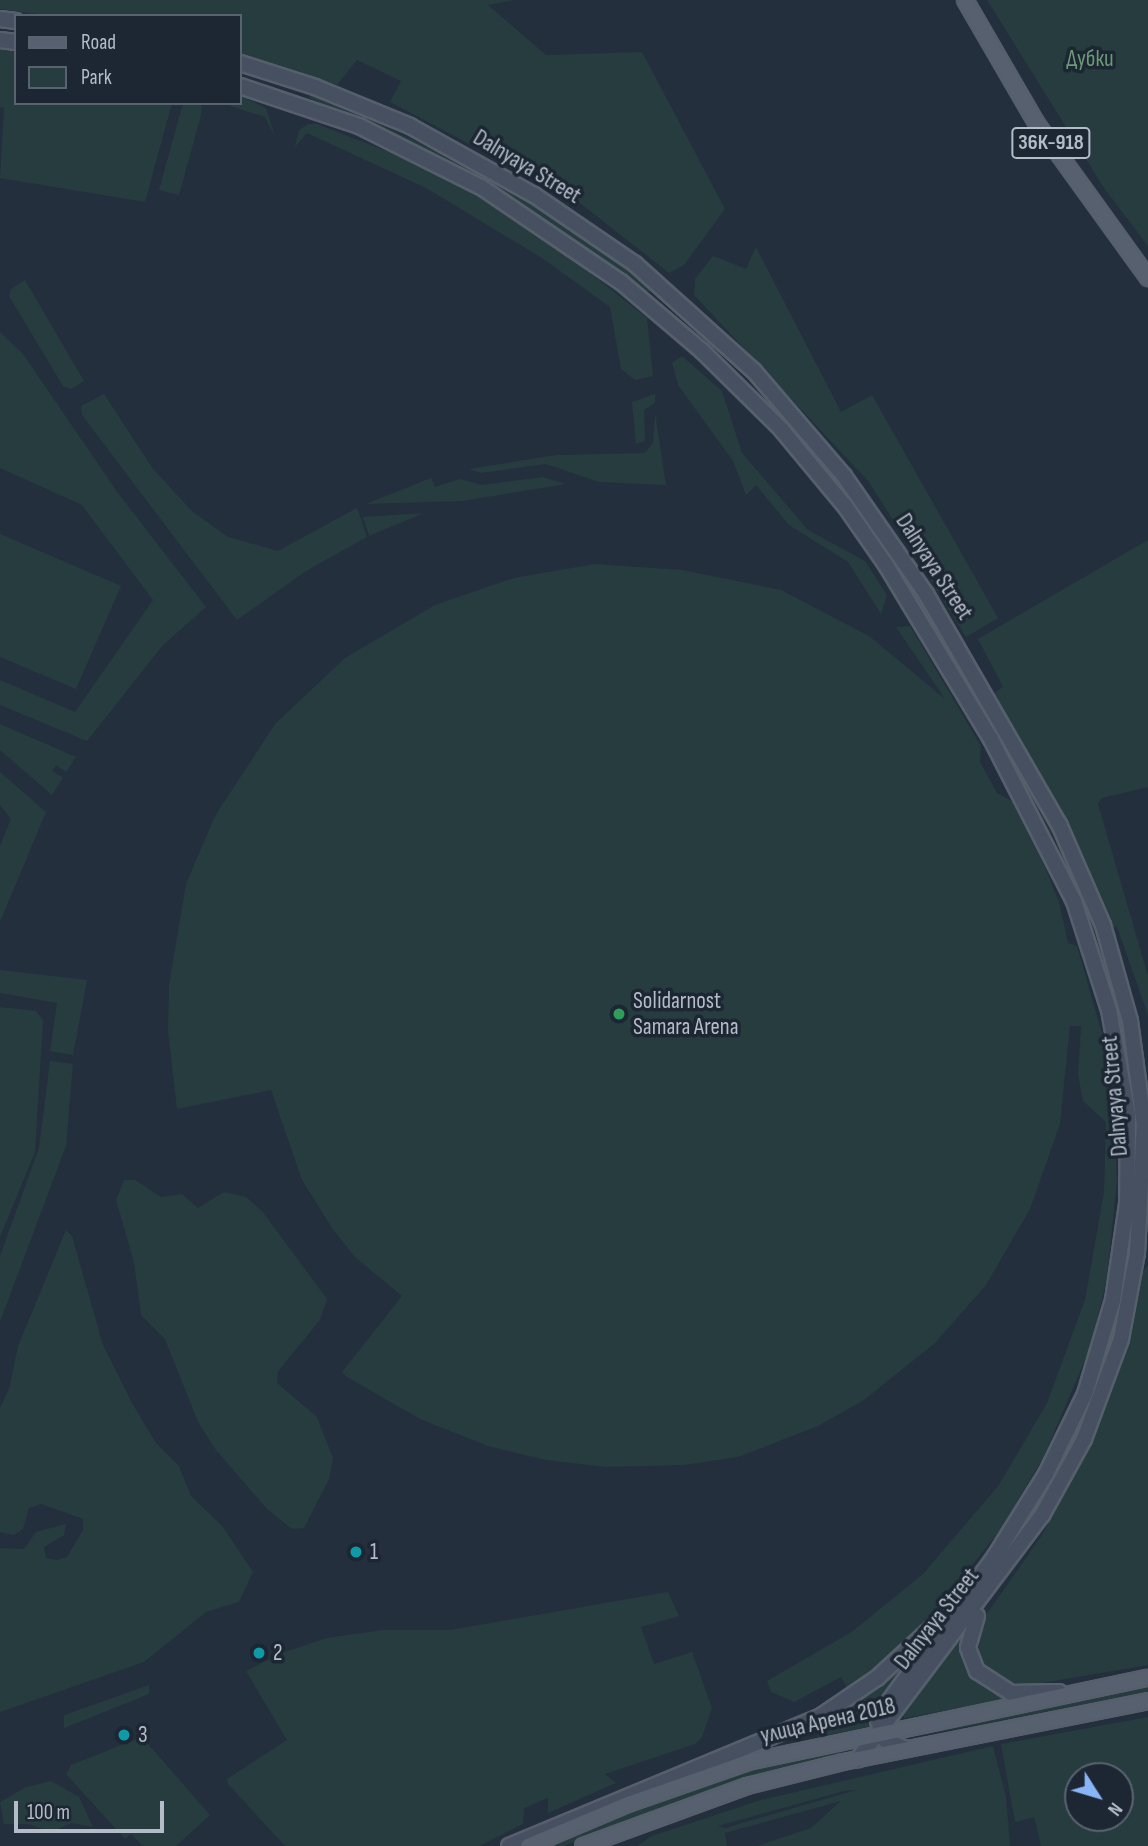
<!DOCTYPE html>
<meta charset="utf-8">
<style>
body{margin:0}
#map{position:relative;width:1148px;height:1846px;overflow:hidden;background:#242f3e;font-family:"Sofia Sans Condensed",sans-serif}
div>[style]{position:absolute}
.green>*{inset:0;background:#263c3f}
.roads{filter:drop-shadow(2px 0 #565f6c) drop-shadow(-2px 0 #565f6c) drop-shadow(0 2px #565f6c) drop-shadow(0 -2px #565f6c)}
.secondary>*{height:14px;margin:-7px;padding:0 7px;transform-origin:7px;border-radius:7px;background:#465061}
.primary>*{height:14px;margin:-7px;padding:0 7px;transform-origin:7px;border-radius:7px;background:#56606e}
.dots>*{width:19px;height:19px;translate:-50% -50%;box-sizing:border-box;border:4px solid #1d2633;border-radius:50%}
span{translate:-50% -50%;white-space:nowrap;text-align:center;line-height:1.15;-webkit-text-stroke:7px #1d2633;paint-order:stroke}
.shield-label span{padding:2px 5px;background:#1d2633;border:2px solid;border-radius:5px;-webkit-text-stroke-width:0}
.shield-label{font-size:21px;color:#b4bcc9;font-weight:700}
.park-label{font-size:23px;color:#6b9a76}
.street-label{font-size:23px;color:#b4bcc9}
.poi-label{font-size:23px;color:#b4bcc9}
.left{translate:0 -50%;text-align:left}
.legend{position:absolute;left:14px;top:14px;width:228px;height:91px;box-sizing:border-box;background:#1d2633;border:2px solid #59626f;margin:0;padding:9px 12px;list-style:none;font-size:21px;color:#b4bcc9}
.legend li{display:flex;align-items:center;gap:14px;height:35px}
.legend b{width:35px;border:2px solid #59626f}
.north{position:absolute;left:1064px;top:1762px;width:70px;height:70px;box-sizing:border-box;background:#1d2633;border:2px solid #59626f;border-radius:50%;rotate:127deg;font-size:19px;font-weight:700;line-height:28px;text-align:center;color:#b4bcc9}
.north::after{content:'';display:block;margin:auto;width:24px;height:32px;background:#8ab4f8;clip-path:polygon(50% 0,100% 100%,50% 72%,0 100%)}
.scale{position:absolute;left:14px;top:1801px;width:150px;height:32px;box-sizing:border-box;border:4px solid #b4bcc9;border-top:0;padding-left:9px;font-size:21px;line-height:24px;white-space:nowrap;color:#b4bcc9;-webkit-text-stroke:5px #1d2633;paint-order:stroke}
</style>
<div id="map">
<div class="green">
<i style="clip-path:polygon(0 0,515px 0,488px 5px,546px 55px,642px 52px,725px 209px,684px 265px,669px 273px,576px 200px,390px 102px,401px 81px,357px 60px,337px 85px,240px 54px,240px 16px,52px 16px,0 9px)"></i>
<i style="clip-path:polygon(987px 0,1148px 0,1148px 246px,1104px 188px)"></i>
<i style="clip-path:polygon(0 49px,16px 51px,16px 103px,172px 103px,145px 202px,0 178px,4px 108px,0 107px)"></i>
<i style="clip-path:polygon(313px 92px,494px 179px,612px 255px,651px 289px,648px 293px,515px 198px,403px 137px,309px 98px)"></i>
<i style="clip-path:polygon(240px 96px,266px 108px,275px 137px,265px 117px,221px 103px,240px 103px)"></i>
<i style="clip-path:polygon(183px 103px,202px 103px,201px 115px,179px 195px,159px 190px)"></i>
<i style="clip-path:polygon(308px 124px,317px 124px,433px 169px,546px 238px,647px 318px,653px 376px,635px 380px,621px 369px,610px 307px,542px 258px,426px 188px,307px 133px,295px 147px,299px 130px)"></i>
<i style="clip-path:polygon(756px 247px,841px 412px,872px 395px,998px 618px,966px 637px,869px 482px,694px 295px,695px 279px,713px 256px,746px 269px)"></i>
<i style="clip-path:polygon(25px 280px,84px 381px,71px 389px,63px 386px,9px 296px,11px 289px)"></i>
<i style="clip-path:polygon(0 332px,23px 354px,118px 493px,206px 607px,163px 645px,87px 741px,0 705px,0 680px,75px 712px,153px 600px,82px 505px,0 468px)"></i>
<i style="clip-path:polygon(682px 356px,722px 391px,742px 453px,808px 530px,865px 561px,887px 595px,881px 614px,848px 562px,789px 525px,756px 485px,746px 495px,733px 461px,678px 385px,672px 363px)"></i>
<i style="clip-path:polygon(104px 394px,153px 469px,193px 512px,228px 537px,278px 551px,357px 508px,367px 537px,306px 571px,237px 620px,82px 415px,81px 406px)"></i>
<i style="clip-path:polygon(655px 394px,655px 403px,644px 410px,645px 441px,636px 444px,632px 402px)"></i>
<i style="clip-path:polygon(655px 413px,666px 485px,599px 482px,546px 464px,481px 473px,469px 469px,556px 455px,645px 453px,653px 443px)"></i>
<i style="clip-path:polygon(543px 477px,566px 484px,462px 501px,366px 504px,431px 478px,435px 487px,460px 479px,482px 485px)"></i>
<i style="clip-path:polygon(424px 513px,369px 536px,363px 517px)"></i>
<i style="clip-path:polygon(0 534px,121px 586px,76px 689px,0 657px)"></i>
<i style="clip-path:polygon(1148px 540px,1148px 787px,1102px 798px,1098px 804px,1148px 976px,1148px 1015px,1117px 927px,1110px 928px,991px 695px,1003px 687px,978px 639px)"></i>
<i style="clip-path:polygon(595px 564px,682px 570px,781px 590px,869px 636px,945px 699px,896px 627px,910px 626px,981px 746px,980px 762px,997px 793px,1012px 801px,1045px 867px,1059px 902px,1068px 943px,1077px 946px,1111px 1065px,1117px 1180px,1107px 1278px,1091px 1346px,1044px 1456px,1000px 1530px,925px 1624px,848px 1689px,841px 1677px,794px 1702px,771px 1692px,767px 1681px,853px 1631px,923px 1574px,999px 1485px,1047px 1403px,1085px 1300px,1104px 1192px,1106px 1122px,1083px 1101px,1078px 1075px,1081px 1026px,1070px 1026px,1060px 1124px,1030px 1209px,986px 1285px,935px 1343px,864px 1400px,818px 1426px,738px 1457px,684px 1465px,606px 1467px,546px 1460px,488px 1446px,420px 1419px,347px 1377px,342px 1372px,402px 1296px,355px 1257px,332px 1228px,302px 1180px,271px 1090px,177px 1109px,168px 1031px,169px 985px,186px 884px,215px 816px,275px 724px,345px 658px,435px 605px,514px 578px)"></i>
<i style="clip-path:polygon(0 724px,76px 757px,66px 772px,56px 765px,52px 771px,63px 778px,52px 795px,0 750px)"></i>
<i style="clip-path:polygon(0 772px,46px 812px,0 922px,0 846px,11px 819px,0 805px)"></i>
<i style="clip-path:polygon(1032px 786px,1071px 863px,1103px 944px,1132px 1070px,1126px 1070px,1087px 919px,1055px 840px,1027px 789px)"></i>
<i style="clip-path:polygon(0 970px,87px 980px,73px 1055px,50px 1051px,57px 1003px,0 993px)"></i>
<i style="clip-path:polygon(0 1007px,36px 1011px,43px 1020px,35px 1152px,0 1237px)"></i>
<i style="clip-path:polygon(50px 1061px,73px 1064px,66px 1146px,0 1322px,0 1256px,39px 1148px)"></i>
<i style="clip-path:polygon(1128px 1092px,1135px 1092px,1140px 1155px,1138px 1191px,1127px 1280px,1109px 1357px,1051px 1490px,1006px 1559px,1005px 1552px,1061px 1460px,1087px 1401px,1119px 1294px)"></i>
<i style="clip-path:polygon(124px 1180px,135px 1180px,161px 1197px,182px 1194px,198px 1208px,224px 1192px,246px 1197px,262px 1211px,327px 1299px,320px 1320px,278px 1371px,277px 1383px,317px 1417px,333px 1458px,329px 1479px,304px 1528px,292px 1529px,267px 1509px,216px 1450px,198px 1422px,165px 1339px,141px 1315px,134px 1262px,116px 1200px)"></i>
<i style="clip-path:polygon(66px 1230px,72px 1236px,103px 1345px,133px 1405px,156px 1443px,179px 1466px,191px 1496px,223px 1527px,253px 1572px,239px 1602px,206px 1612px,144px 1662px,0 1712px,0 1548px,24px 1549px,36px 1532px,66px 1524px,64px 1535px,44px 1547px,46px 1558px,57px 1560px,67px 1557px,83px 1530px,83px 1519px,41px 1504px,29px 1508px,23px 1529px,14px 1535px,0 1532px,0 1408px,9px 1389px,18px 1346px)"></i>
<i style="clip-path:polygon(1148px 1265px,1148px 1665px,1030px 1685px,1010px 1684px,980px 1661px,977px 1628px,1042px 1535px,1080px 1462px,1116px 1371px,1140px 1275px)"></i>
<i style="clip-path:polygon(668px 1592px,679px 1616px,641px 1627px,654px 1664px,692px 1652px,712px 1708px,702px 1737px,695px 1744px,605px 1774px,616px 1783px,548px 1813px,548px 1798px,524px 1808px,523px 1824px,479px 1846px,285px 1846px,228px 1784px,227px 1779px,287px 1740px,246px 1671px,282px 1653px,327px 1638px,383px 1630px,450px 1630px)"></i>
<i style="clip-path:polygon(955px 1640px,963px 1642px,975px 1677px,1001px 1694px,1002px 1700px,905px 1718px,900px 1713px)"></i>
<i style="clip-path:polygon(906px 1667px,872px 1726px,817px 1737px,820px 1727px)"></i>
<i style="clip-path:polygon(1148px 1684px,1148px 1692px,913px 1737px,906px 1733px)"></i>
<i style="clip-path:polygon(149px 1685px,149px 1694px,64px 1728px,64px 1715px)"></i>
<i style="clip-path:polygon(evenodd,1148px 1717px,1148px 1846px,1041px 1846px,1034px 1817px,1015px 1822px,1001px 1744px,1148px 1717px,1078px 1776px,1120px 1776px,1120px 1818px,1078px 1818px,1078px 1776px)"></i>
<i style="clip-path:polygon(142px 1737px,210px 1815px,176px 1846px,143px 1846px,131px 1834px,125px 1839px,66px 1774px,71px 1765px)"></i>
<i style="clip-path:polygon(851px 1745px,847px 1751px,695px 1795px,564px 1846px,545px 1846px,733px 1773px)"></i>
<i style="clip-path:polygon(evenodd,993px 1746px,1006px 1797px,1010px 1846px,757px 1846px,811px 1828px,841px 1801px,725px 1833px,727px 1846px,637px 1846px,652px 1836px,761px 1800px,993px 1746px,856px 1790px,725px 1828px,718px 1826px,844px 1791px,856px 1790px)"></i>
<i style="clip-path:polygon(51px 1781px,79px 1797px,93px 1827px,72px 1823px,51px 1832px,28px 1824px,4px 1824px,0 1802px,26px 1787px)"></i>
</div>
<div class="roads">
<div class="secondary">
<i style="left:0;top:19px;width:16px;rotate:7deg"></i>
<i style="left:0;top:40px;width:16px;rotate:7deg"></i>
<i style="left:240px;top:63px;width:79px;rotate:17.7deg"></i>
<i style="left:315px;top:87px;width:103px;rotate:22.3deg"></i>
<i style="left:410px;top:126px;width:142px;rotate:29.1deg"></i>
<i style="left:534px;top:195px;width:122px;rotate:34.3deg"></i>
<i style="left:635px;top:264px;width:160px;rotate:42deg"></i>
<i style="left:754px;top:371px;width:138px;rotate:49.4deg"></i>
<i style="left:844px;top:476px;width:144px;rotate:55.2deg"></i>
<i style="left:926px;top:594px;width:266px;rotate:60deg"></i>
<i style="left:1059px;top:824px;width:110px;rotate:66.5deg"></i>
<i style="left:1103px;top:925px;width:100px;rotate:74.3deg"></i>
<i style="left:1130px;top:1021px;width:104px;rotate:82.3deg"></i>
<i style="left:1144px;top:1124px;width:129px;rotate:93.1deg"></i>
<i style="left:1137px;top:1253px;width:87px;rotate:100.5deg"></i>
<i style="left:1121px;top:1339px;width:107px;rotate:110.3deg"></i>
<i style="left:1084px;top:1439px;width:87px;rotate:118.9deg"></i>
<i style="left:1042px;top:1515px;width:306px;rotate:127deg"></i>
<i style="left:240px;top:86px;width:126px;rotate:18.6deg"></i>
<i style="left:359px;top:126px;width:136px;rotate:26.6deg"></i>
<i style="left:481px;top:187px;width:169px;rotate:34.2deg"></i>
<i style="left:621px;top:282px;width:106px;rotate:40.4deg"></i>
<i style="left:702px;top:351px;width:111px;rotate:44.6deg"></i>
<i style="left:781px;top:429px;width:100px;rotate:50.3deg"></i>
<i style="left:845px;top:506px;width:72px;rotate:55.2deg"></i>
<i style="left:886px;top:565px;width:203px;rotate:58.9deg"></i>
<i style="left:991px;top:739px;width:182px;rotate:62.9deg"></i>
<i style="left:1074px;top:901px;width:114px;rotate:72.2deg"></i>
<i style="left:1109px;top:1010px;width:107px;rotate:79.7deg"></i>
<i style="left:1128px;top:1115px;width:89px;rotate:90.6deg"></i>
<i style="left:1127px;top:1204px;width:97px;rotate:98.3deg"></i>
<i style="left:1113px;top:1300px;width:98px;rotate:106.6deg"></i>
<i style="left:1085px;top:1394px;width:89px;rotate:116deg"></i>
<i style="left:1046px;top:1474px;width:97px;rotate:121.9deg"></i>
<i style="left:995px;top:1556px;width:192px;rotate:126.1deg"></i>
<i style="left:882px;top:1711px;width:11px;rotate:112deg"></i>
<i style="left:878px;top:1721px;width:20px;rotate:70deg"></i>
<i style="left:885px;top:1740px;width:23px;rotate:23deg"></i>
<i style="left:977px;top:1616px;width:33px;rotate:106deg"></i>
<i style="left:968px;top:1648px;width:25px;rotate:69deg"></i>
<i style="left:977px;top:1671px;width:40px;rotate:32.9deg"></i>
<i style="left:1011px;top:1693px;width:48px;rotate:-1.2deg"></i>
<i style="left:509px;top:1846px;width:338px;rotate:-22.6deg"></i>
<i style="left:821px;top:1716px;width:68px;rotate:-34.2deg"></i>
<i style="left:877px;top:1678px;width:88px;rotate:-42.7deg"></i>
</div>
<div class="primary">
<i style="left:965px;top:0;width:143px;rotate:59.9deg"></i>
<i style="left:1037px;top:124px;width:190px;rotate:54.2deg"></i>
<i style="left:528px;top:1846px;width:108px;rotate:-22.8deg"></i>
<i style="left:628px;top:1804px;width:127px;rotate:-19.3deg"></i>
<i style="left:748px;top:1762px;width:409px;rotate:-11.9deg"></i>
<i style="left:583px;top:1846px;width:175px;rotate:-20.1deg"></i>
<i style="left:747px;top:1786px;width:99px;rotate:-14deg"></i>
<i style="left:843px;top:1762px;width:311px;rotate:-11.3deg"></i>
</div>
</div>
<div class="dots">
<i style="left:619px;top:1014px;background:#2e9e5b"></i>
<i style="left:356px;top:1552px;background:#0f9aa8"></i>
<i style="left:259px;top:1653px;background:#0f9aa8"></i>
<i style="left:124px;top:1735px;background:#0f9aa8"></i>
</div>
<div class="shield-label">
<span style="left:1051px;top:143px">36К-918</span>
</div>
<div class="park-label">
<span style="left:1090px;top:59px">Дубки</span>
</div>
<div class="street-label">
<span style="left:527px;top:167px;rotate:31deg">Dalnyaya Street</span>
<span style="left:934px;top:567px;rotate:57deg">Dalnyaya Street</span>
<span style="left:1115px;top:1096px;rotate:-95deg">Dalnyaya Street</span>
<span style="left:937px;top:1619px;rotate:-52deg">Dalnyaya Street</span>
<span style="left:828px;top:1721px;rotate:-13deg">улица Арена 2018</span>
</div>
<div class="poi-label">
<span class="left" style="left:633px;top:1014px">Solidarnost<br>Samara Arena</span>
<span class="left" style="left:370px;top:1552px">1</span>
<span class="left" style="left:273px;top:1653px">2</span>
<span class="left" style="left:138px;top:1735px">3</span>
</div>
<ul class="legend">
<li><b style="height:9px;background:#56606e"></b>Road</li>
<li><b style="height:19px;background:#263c3f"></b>Park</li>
</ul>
<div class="north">N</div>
<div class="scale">100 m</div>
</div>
